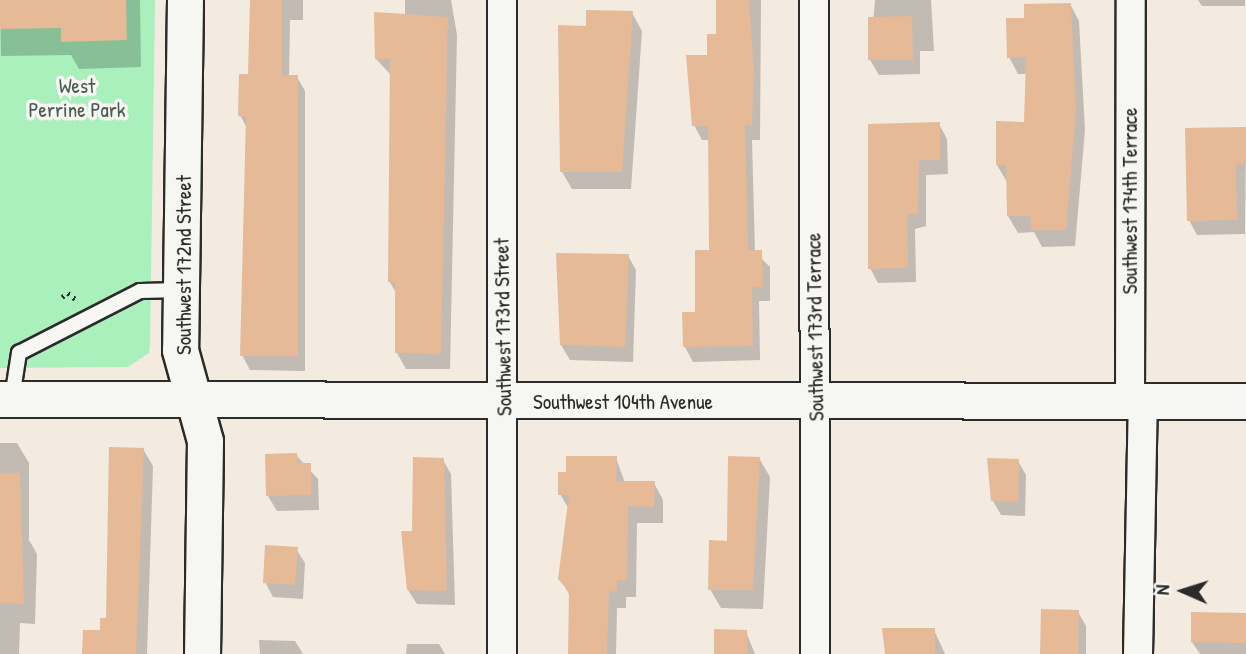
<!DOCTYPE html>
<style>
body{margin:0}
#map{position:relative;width:1246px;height:654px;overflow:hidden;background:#f3eae0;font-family:"Patrick Hand",sans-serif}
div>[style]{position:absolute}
.green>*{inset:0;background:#a9f0bc}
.shadow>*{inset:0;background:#0003}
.building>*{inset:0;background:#e6b997}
.path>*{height:4.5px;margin-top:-2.25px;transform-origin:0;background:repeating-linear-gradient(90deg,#2b2b2b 0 2px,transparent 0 7px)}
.roads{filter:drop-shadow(2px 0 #2b2b2b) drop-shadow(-2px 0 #2b2b2b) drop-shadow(0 2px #2b2b2b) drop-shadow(0 -2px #2b2b2b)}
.service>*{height:14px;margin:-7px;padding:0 7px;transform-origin:7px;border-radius:7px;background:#f6f6f2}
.minor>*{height:28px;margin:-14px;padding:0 14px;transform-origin:14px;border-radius:14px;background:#f6f6f2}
.tertiary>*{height:35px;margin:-17.5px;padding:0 17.5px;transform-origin:17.5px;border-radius:17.5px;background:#f6f6f2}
span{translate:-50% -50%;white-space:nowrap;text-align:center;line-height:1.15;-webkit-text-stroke:7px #f6f6f2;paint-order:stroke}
.park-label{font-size:21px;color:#4a5c4f}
.street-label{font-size:21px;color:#2b2b2b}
.north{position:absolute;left:1148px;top:556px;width:70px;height:70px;-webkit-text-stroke:5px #f6f6f2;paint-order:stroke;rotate:273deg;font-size:19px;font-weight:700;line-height:28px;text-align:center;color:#2b2b2b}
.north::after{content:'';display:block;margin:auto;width:24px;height:32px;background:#2b2b2b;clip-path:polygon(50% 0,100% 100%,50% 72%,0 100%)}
</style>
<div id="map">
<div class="green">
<i style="clip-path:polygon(0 0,155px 0,150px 343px,149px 353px,128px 367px,0 368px)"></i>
</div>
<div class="shadow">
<i style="clip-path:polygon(0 0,140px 0,141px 67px,79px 69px,71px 55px,1px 56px)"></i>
<i style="clip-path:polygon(251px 0,303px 0,303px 20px,290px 20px,289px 77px,297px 77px,305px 91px,305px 371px,250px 370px,242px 355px,247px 128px,240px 115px,249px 76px)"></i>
<i style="clip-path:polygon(405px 0,451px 0,457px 35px,450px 369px,406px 369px,397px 353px,397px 294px,389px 281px,391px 75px,376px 59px,376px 13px,405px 14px)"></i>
<i style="clip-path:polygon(718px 0,761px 0,760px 140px,752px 140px,755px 252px,770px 267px,770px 301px,759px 301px,760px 360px,693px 362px,685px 347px,711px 252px,710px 140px,702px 140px,694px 125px,718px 36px)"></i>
<i style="clip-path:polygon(875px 0,931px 0,934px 51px,920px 51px,920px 74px,879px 75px,870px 60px)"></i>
<i style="clip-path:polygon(1198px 0,1245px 0,1245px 6px,1202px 6px)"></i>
<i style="clip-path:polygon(1070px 4px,1079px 21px,1085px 130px,1075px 246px,1042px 247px,1034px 232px,1018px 233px,1008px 216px,1007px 182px,997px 165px,1026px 123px,1027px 74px,1018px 74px,1009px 57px,1026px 19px)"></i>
<i style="clip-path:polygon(632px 13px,642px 31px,631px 189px,572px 189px,562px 172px)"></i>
<i style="clip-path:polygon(939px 124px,947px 139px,948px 174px,926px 175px,926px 226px,915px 229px,916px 282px,878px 283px,870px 268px,869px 125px)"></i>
<i style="clip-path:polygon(1246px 129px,1245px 234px,1197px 235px,1189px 220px)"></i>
<i style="clip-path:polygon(628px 256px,636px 270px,633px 362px,570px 360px,561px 345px)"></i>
<i style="clip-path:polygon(0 443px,17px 443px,29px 463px,29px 540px,37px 554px,35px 624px,20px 623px,19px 654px,0 654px)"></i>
<i style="clip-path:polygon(143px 449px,153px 466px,147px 654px,84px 654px,107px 620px)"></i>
<i style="clip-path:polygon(296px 455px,318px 479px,319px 510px,277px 511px,268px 496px)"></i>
<i style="clip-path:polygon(616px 458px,625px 483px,654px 483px,663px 500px,663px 523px,637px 523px,636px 597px,626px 597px,626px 608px,617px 608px,616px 654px,569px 654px,571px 597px,560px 579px,569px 509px,560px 494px,567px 474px)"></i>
<i style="clip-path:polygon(759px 458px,770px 477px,763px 609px,721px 608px,710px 589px)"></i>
<i style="clip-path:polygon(443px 460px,451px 474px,455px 605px,417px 604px,408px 590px)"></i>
<i style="clip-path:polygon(1018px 461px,1026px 475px,1025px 516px,1001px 515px,993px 501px)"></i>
<i style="clip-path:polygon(296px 549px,305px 563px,303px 599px,273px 597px,265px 582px)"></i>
<i style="clip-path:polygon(1078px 612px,1086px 626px,1086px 654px,1042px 654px)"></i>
<i style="clip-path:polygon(1246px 614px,1246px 654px,1200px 654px,1192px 642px)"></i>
<i style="clip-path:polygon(934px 630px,945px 654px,887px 654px)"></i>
<i style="clip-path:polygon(746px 632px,755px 654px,716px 654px)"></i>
<i style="clip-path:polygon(259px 640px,295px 641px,303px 654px,260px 654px)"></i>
<i style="clip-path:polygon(407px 644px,439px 644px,445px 654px,406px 654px)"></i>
</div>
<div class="building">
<i style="clip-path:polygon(0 0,126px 0,127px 40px,61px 42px,61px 28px,0 29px)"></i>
<i style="clip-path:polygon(250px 0,282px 0,282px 75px,298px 75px,298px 356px,240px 356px,246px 116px,238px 116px,239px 74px,248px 74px)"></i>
<i style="clip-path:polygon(716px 0,749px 0,754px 72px,752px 125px,745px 125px,748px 250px,762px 250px,763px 287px,752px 287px,753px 346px,683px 347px,682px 312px,695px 312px,695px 250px,709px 250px,708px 126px,692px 126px,686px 55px,707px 55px,707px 34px,716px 34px)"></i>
<i style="clip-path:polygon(1071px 3px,1076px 112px,1066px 230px,1031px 230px,1030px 216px,1007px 216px,1006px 165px,996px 165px,996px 121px,1024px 122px,1026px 57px,1007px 58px,1006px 18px,1024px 18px,1024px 4px)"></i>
<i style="clip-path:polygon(586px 10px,633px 11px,622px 172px,560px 172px,558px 25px,586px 26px)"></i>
<i style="clip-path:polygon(374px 12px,448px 17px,441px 354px,395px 353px,395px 282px,388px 282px,390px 59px,375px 59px)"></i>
<i style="clip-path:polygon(912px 16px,913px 60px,868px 60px,868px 17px)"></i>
<i style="clip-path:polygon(940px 122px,940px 160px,919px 160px,918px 214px,907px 214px,908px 268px,868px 269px,868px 124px)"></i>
<i style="clip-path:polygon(1246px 127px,1246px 163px,1236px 164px,1237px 220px,1187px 221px,1185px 128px)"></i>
<i style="clip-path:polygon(556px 253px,629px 254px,625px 347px,560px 345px)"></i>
<i style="clip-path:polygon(109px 447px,144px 448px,136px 654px,82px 654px,83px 630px,100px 630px,100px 618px,106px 618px)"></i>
<i style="clip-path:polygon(297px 453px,298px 463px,311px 463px,311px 495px,266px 496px,265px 454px)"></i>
<i style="clip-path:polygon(566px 456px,617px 456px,616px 481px,655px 481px,654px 507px,628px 506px,627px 580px,617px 580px,617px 592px,609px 591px,607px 654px,568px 654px,569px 591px,558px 579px,569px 495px,558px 495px,558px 472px,566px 472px)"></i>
<i style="clip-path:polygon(728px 456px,760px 457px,753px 590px,708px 590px,709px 540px,727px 541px)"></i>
<i style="clip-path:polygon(413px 457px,444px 458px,447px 591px,407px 590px,401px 531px,412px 531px)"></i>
<i style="clip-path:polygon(987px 458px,1019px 459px,1018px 502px,991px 501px)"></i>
<i style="clip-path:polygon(0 473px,20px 473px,24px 604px,0 603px)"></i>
<i style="clip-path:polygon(265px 545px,298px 547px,295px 585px,263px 583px)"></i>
<i style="clip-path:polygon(1041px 609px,1079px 610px,1078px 654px,1040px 654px)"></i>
<i style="clip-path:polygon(1191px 612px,1246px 613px,1246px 643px,1191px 642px)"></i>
<i style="clip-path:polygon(882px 628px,935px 628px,935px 654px,885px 654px)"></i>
<i style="clip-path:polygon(714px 629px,747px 630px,748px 654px,714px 654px)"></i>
</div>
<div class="path">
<i style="left:62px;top:297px;width:7px;rotate:-34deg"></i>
<i style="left:68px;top:293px;width:13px;rotate:39deg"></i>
</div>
<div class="roads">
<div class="service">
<i style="left:12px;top:398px;width:46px;rotate:-81.2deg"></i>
<i style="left:19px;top:353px;width:136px;rotate:-27.1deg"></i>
<i style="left:140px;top:291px;width:41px;rotate:-1.4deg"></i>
</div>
<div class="minor">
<i style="left:502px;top:0;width:654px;rotate:90deg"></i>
<i style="left:814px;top:0;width:654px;rotate:89.91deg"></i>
<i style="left:1130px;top:402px;width:402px;rotate:-89.9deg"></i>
<i style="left:1138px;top:654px;width:252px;rotate:-88.9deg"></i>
</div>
<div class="tertiary">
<i style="left:185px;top:0;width:350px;rotate:90.8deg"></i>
<i style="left:180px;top:350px;width:94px;rotate:74.6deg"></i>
<i style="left:205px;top:441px;width:213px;rotate:90.8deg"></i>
<i style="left:0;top:399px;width:1246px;rotate:0.09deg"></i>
</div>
</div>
<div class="park-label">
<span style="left:77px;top:98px">West<br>Perrine Park</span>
</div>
<div class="street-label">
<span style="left:1130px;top:201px;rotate:-90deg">Southwest 174th Terrace</span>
<span style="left:184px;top:265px;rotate:-90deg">Southwest 172nd Street</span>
<span style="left:503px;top:327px;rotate:-91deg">Southwest 173rd Street</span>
<span style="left:815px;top:327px;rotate:-91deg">Southwest 173rd Terrace</span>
<span style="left:623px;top:402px">Southwest 104th Avenue</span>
</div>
<div class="north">N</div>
</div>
